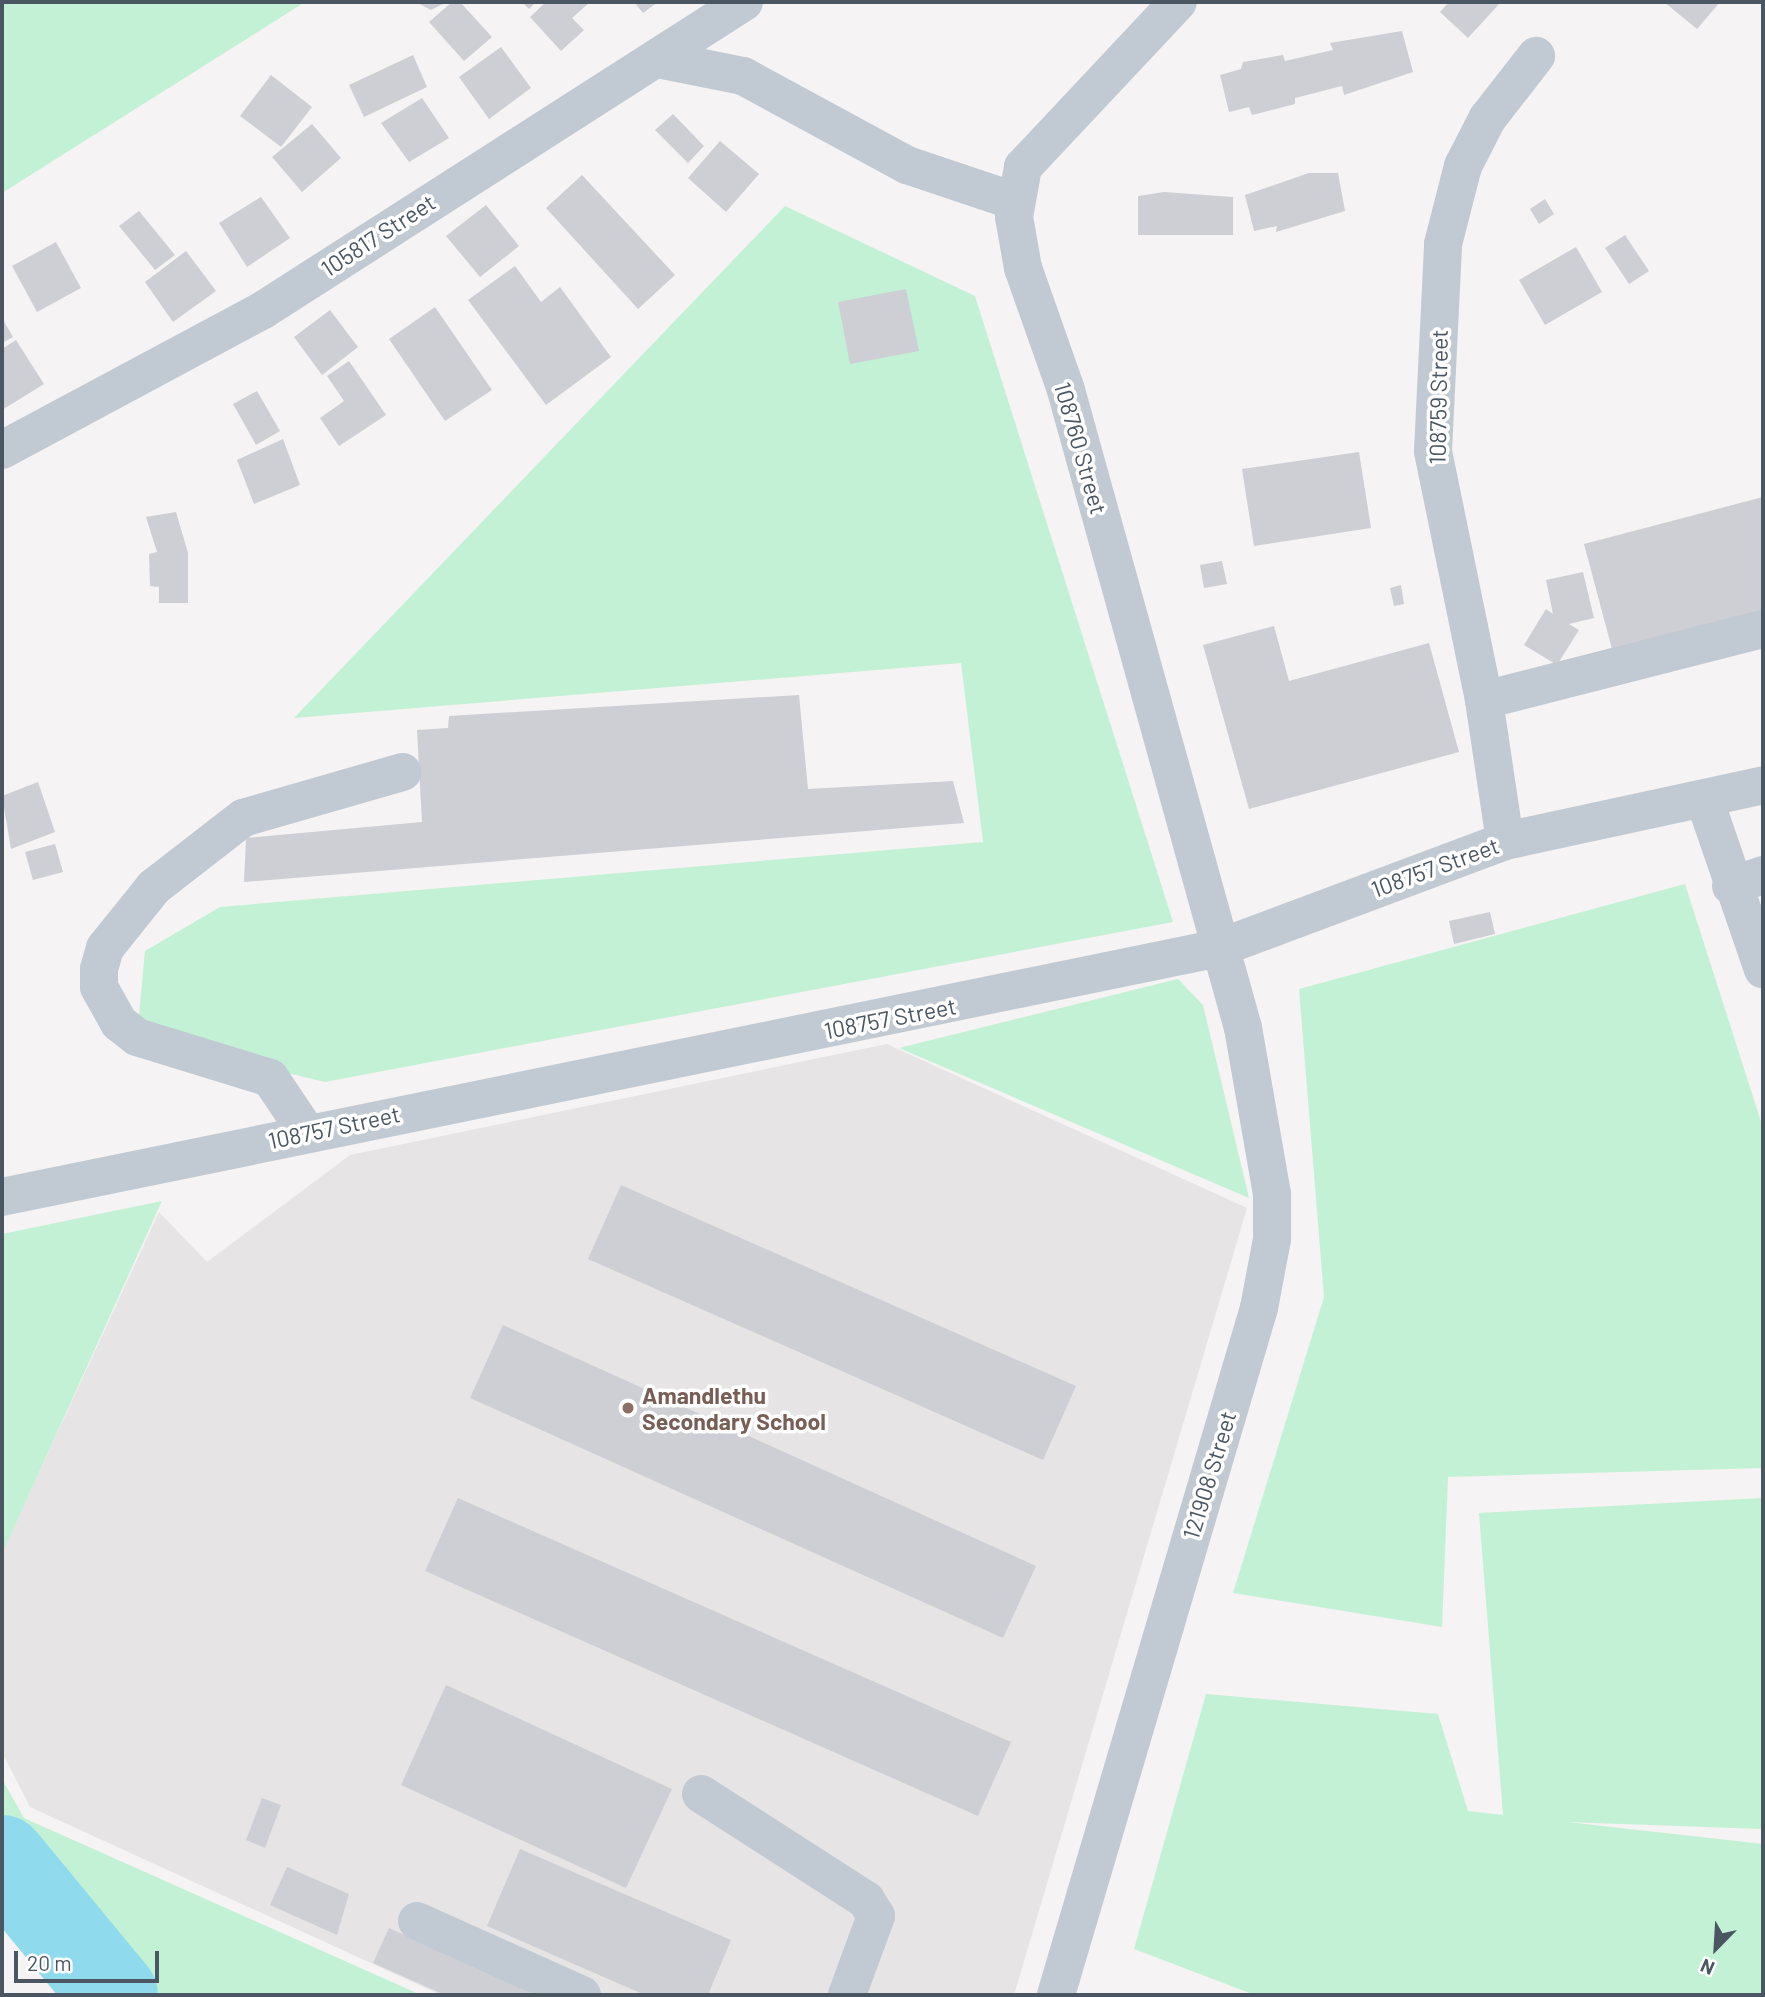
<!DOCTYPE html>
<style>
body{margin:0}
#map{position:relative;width:1765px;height:1997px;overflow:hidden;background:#f5f3f3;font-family:Barlow,sans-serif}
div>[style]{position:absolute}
.education>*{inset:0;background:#e6e4e5}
.green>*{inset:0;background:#c3f1d5}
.river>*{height:88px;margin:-44px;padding:0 44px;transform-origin:44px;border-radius:44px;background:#90daee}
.building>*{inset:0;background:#cdcfd5}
.minor>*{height:38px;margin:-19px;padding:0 19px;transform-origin:19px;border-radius:19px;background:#c1cad2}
.dots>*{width:19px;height:19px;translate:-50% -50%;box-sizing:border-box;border:4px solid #fff;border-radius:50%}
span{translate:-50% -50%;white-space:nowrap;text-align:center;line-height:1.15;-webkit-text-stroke:7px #fff;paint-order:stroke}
.street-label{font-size:23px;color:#4a5661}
.education-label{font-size:23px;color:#785e54;font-weight:700}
.left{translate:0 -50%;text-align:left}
.frame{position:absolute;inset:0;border:4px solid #4a5661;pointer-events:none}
.north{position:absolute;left:1681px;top:1913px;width:70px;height:70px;-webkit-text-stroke:5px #fff;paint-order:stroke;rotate:204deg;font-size:19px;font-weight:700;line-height:28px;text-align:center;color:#4a5661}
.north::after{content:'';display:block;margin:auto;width:24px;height:32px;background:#4a5661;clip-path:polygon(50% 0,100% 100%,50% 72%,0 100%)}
.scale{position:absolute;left:14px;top:1951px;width:145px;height:32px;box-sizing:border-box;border:4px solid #4a5661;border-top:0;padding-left:9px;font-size:21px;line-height:24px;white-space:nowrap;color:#4a5661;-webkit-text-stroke:5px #fff;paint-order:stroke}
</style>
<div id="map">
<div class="education">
<i style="clip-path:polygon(887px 1044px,1247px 1208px,1014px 1995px,441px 1995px,30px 1807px,2px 1752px,2px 1553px,159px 1212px,207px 1262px,350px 1155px)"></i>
</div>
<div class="green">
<i style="clip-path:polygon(2px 2px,305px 2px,2px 193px)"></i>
<i style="clip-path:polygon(785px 206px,975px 296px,1173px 922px,325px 1082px,137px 1037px,145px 951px,220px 907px,983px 842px,961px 663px,294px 718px)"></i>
<i style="clip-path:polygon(1685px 884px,1763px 1128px,1763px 1468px,1448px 1477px,1442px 1627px,1233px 1593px,1324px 1297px,1299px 989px)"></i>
<i style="clip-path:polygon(1178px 979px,1203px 1005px,1249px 1198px,899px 1048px)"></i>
<i style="clip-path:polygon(162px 1201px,2px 1554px,2px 1234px)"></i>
<i style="clip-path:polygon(1763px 1498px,1763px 1829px,1567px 1822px,1763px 1844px,1763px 1995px,1255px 1995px,1134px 1949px,1206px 1694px,1438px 1714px,1468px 1811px,1503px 1815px,1479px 1513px)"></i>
<i style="clip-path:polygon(2px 1779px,24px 1818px,421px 1995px,144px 1995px,117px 1975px,2px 1830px)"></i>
</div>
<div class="river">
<i style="left:2px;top:1859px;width:176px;rotate:50.5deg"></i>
</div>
<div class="building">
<i style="clip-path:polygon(416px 2px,447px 2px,431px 10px)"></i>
<i style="clip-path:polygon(452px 2px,460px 2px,492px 37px,464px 61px,429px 22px)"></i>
<i style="clip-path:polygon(522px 2px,536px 2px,529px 9px)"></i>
<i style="clip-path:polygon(546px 2px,590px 2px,572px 18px,584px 30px,561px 51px,530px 17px)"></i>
<i style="clip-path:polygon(634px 2px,658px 2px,643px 13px)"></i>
<i style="clip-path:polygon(1449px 2px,1501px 2px,1468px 38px,1440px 12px)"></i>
<i style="clip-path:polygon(1664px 2px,1720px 2px,1697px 29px)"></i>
<i style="clip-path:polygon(1402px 31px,1413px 72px,1344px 95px,1342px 86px,1295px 98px,1295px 104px,1252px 115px,1249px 107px,1229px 112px,1220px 75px,1241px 69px,1243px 62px,1283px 55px,1285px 61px,1333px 50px,1330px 43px)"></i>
<i style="clip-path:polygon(501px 47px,531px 88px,489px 119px,459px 77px)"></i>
<i style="clip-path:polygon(413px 55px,427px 87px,364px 117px,349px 85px)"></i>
<i style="clip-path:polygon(271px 75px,312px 107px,281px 147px,240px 116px)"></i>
<i style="clip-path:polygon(422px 98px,449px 138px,409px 162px,381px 123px)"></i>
<i style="clip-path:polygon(673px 114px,704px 146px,688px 163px,655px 130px)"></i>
<i style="clip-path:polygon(312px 124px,341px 158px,302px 192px,272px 157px)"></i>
<i style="clip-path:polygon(720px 141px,759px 174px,726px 212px,688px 178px)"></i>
<i style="clip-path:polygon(1309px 173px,1338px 173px,1345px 211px,1276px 232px,1277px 226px,1254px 231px,1245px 195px)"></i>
<i style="clip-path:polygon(582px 175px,675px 275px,638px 309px,546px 208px)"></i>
<i style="clip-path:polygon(1164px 192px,1233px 197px,1233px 235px,1138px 235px,1138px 196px)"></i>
<i style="clip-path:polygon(261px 197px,290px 238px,247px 267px,219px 223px)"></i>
<i style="clip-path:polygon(1545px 199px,1554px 214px,1539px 224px,1530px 209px)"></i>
<i style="clip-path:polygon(486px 205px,519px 246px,480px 277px,446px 236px)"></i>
<i style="clip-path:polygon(139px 211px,175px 255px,155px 270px,119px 226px)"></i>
<i style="clip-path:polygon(1625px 235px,1649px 271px,1629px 284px,1605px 248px)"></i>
<i style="clip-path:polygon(56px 242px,81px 288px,37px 312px,12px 266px)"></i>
<i style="clip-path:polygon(1576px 247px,1602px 292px,1545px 325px,1519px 280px)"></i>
<i style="clip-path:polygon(186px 251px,216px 291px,173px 322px,145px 282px)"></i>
<i style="clip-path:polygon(515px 266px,541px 302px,560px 287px,611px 357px,546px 405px,468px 300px)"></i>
<i style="clip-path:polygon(906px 289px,919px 351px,850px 364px,838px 302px)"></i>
<i style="clip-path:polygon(435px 307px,492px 390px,445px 421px,389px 339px)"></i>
<i style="clip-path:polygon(330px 310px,358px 347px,322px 375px,294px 337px)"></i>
<i style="clip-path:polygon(2px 318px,13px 337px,2px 343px)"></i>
<i style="clip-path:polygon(16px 340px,44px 384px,2px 410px,2px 349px)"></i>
<i style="clip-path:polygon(349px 361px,386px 415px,339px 446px,320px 418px,344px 401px,327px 376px)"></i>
<i style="clip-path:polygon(257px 391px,280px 431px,256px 445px,233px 404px)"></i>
<i style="clip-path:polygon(283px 439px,300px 485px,254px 504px,237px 460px)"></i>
<i style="clip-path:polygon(1359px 452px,1371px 528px,1254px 546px,1242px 469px)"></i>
<i style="clip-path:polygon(1763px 497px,1763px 610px,1612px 649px,1584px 544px)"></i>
<i style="clip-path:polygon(176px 512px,188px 553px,188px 603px,159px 603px,159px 587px,150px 586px,149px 554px,157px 552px,146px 517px)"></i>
<i style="clip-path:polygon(1222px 561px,1227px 584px,1204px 588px,1200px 565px)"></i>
<i style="clip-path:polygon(1583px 572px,1594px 618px,1569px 624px,1579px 630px,1557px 665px,1524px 645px,1546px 609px,1553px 614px,1546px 580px)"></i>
<i style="clip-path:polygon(1401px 585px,1404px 604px,1394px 606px,1390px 588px)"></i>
<i style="clip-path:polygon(1274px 626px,1289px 681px,1429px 643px,1459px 752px,1249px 809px,1203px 645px)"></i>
<i style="clip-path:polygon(799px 695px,808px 789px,953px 781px,964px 823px,244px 882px,246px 838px,422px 822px,417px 730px,448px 728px,449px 716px)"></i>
<i style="clip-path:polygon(38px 782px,55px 832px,11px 849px,2px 796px)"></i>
<i style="clip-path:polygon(55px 844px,63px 872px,33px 880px,25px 852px)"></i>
<i style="clip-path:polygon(1490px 912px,1495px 934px,1454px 944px,1449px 921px)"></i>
<i style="clip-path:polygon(621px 1185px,1076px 1386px,1043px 1460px,588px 1259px)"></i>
<i style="clip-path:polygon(503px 1325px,1036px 1566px,1003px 1638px,470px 1398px)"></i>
<i style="clip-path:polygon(458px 1498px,1011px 1742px,978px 1816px,425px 1571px)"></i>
<i style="clip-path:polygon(446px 1685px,672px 1789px,626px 1888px,401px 1785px)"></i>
<i style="clip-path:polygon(262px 1798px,281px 1805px,265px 1848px,246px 1840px)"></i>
<i style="clip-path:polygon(520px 1849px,731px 1940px,708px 1995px,645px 1995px,487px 1926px)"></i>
<i style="clip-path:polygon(287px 1867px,349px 1894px,337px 1935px,270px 1905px)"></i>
<i style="clip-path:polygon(389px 1928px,540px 1995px,445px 1995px,373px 1963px)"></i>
</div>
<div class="minor">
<i style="left:658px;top:59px;width:87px;rotate:11.3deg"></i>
<i style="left:743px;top:76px;width:187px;rotate:28.5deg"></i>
<i style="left:907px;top:165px;width:113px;rotate:18.6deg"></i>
<i style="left:2px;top:450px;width:296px;rotate:-28.2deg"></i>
<i style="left:263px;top:310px;width:571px;rotate:-32.63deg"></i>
<i style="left:1484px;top:700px;width:288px;rotate:-14.3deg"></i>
<i style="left:1705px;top:801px;width:178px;rotate:71deg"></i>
<i style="left:1505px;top:841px;width:143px;rotate:-98.5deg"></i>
<i style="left:1484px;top:700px;width:254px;rotate:-101.6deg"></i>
<i style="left:1433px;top:451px;width:207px;rotate:-87.2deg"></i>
<i style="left:1443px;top:244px;width:81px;rotate:-75.6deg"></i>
<i style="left:1463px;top:166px;width:53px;rotate:-62.9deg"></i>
<i style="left:1487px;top:119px;width:80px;rotate:-52.1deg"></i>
<i style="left:1731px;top:886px;width:34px;rotate:-19deg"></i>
<i style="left:307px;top:1133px;width:66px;rotate:-123.9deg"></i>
<i style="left:270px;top:1078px;width:139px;rotate:-162.9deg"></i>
<i style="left:137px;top:1037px;width:23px;rotate:-142deg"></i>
<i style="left:119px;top:1023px;width:41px;rotate:-119.1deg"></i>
<i style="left:99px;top:987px;width:18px;rotate:-90deg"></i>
<i style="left:99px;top:969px;width:22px;rotate:-74deg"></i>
<i style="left:105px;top:948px;width:78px;rotate:-51.2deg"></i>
<i style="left:154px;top:887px;width:113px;rotate:-37.8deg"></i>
<i style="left:243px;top:818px;width:166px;rotate:-16.1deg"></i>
<i style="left:2px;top:1197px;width:1242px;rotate:-11.56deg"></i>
<i style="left:1219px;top:948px;width:305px;rotate:-20.5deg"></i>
<i style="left:1505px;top:841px;width:264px;rotate:-12.2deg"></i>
<i style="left:701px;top:1794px;width:196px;rotate:32.7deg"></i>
<i style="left:866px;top:1900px;width:19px;rotate:58deg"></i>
<i style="left:876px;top:1916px;width:84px;rotate:110.2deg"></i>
<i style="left:417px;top:1921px;width:181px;rotate:24.2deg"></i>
<i style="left:1056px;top:1995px;width:716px;rotate:-73.54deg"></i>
<i style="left:1259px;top:1308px;width:70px;rotate:-79.3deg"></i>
<i style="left:1272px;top:1239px;width:45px;rotate:-90deg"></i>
<i style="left:1272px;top:1194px;width:169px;rotate:-99.9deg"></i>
<i style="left:1243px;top:1028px;width:662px;rotate:-105.51deg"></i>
<i style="left:1066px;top:390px;width:129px;rotate:-109.4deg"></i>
<i style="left:1023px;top:268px;width:52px;rotate:-100deg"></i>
<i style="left:1014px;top:217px;width:51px;rotate:-79.8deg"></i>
<i style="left:1023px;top:167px;width:226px;rotate:-46.8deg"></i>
</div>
<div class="dots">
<i style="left:628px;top:1408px;background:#8d6e63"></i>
</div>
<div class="street-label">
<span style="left:378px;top:235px;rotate:-33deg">105817 Street</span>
<span style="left:1438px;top:397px;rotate:-89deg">108759 Street</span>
<span style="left:1081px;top:448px;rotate:74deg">108760 Street</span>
<span style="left:1435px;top:867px;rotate:-20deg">108757 Street</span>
<span style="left:890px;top:1018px;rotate:-11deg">108757 Street</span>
<span style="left:334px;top:1127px;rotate:-12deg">108757 Street</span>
<span style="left:1209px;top:1475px;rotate:-73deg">121908 Street</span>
</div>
<div class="education-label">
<span class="left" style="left:642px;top:1408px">Amandlethu<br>Secondary School</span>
</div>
<div class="frame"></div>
<div class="north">N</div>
<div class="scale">20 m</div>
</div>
